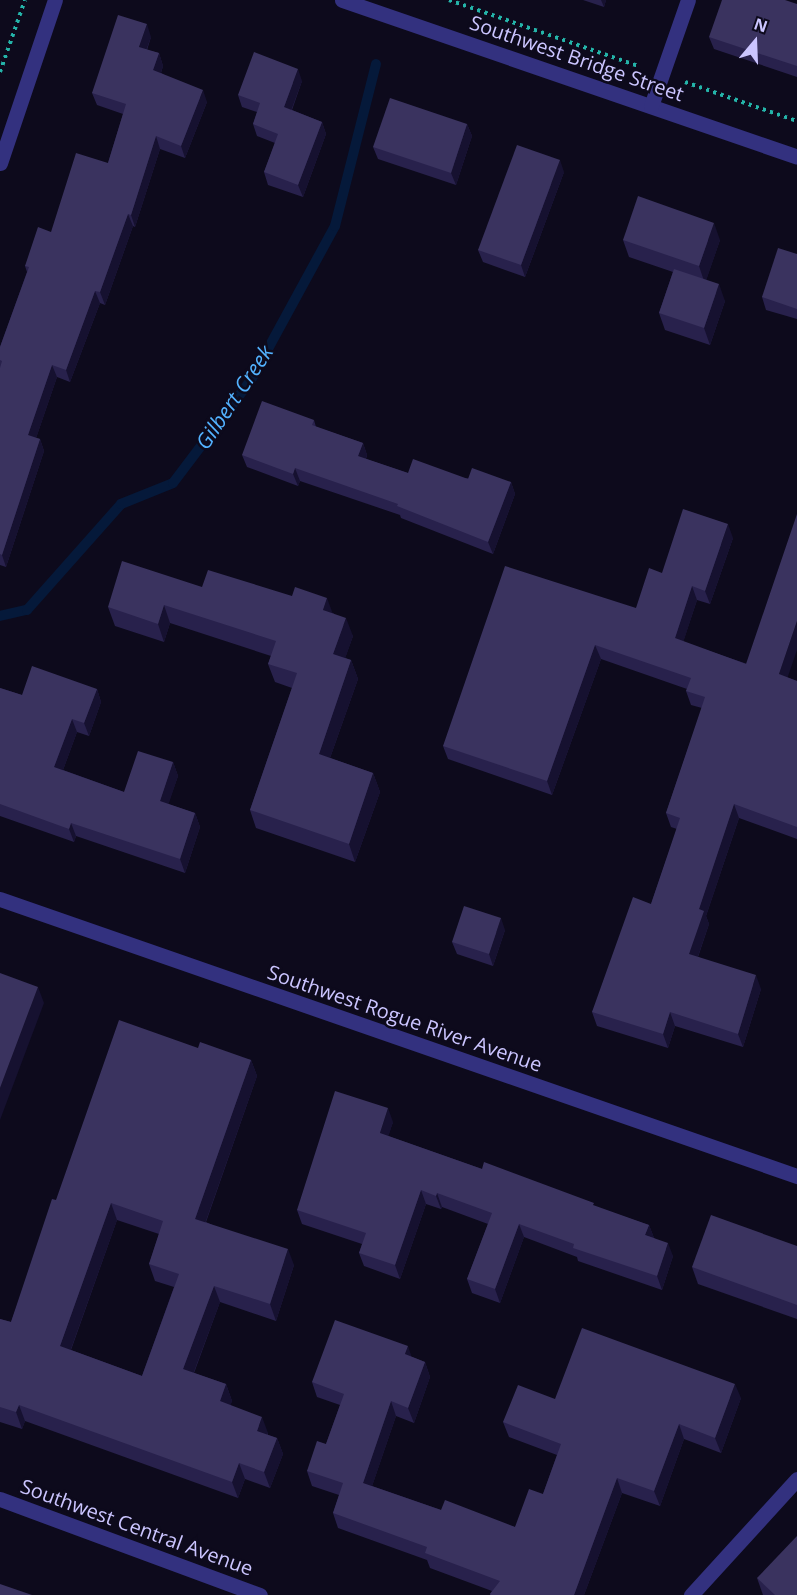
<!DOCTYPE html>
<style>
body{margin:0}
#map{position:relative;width:797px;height:1595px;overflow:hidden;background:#0d0a1c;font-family:"Open Sans",sans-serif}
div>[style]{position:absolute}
.stream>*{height:10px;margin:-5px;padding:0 5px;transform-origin:5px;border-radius:5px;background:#05193a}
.path>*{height:4px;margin-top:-2px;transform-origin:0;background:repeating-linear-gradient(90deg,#24b4a9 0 3px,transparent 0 7.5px)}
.minor>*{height:15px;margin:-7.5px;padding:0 7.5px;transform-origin:7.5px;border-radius:7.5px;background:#33317f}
.wall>*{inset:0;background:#28214c}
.shaded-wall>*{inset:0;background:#161130}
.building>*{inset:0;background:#3a335f}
span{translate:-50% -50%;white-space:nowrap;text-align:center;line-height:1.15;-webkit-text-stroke:5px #0d0a1c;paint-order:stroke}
.street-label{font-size:20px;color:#cbc5ff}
.water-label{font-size:21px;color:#53b2ff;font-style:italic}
.north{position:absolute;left:725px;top:12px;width:60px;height:60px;-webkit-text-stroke:4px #0d0a1c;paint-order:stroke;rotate:19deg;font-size:16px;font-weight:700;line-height:24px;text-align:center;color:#cbc5ff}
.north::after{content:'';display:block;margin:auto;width:21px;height:27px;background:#cbc5ff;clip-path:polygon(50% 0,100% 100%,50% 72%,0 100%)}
</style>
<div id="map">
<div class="stream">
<i style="left:0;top:616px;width:28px;rotate:-13deg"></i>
<i style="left:27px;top:610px;width:142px;rotate:-48.4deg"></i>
<i style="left:121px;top:504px;width:56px;rotate:-22deg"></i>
<i style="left:173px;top:483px;width:129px;rotate:-52.9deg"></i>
<i style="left:251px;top:380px;width:175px;rotate:-61.4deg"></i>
<i style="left:335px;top:226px;width:167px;rotate:-75.8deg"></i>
</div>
<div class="path">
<i style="left:449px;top:0;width:200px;rotate:19.2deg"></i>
<i style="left:0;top:72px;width:76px;rotate:-70.9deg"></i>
<i style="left:685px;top:82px;width:119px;rotate:19.2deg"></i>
</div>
<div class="minor">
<i style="left:342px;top:0;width:481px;rotate:19deg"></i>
<i style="left:651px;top:106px;width:112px;rotate:-70.8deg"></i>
<i style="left:0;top:163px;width:172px;rotate:-71.4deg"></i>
<i style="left:0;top:899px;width:844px;rotate:19.17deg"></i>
<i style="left:0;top:1499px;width:277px;rotate:20.3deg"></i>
<i style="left:691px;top:1595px;width:157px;rotate:-47.6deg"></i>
</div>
<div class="wall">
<i style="clip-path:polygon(583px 0,606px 0,604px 7px)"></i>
<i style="clip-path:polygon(797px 4px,797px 77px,714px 49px,709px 37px)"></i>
<i style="clip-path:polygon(151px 37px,147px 50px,159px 53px,163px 66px,161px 73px,207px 102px,185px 158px,160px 149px,135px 227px,133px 226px,105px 305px,100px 303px,70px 382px,57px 377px,36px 438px,40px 439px,44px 451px,6px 567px,0 565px,0 347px,27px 272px,25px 266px,108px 163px,123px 114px,97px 105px,92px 93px)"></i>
<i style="clip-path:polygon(302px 81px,292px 110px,322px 122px,326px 134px,303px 197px,268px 185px,264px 172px,275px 143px,257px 136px,253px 124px,257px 112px,242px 107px,238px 95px)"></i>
<i style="clip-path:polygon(467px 124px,472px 136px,456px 185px,378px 159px,373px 147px)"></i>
<i style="clip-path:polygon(564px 172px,525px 277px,483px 262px,478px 250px)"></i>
<i style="clip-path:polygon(623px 240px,720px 240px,706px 280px,725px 301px,710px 345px,665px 330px,659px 313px,673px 272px,629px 257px)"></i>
<i style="clip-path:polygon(797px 254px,797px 319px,766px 310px,762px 297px)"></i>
<i style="clip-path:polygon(314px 420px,316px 427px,363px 443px,367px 455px,366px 459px,408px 473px,511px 482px,515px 494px,493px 554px,401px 518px,400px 515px,300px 481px,298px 486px,247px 467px,242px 455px)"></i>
<i style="clip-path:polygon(733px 538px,710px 604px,697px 600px,683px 642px,797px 681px,797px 839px,739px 818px,706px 916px,709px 924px,698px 957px,761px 989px,743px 1047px,675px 1026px,668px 1048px,597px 1026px,592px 1012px,651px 904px,677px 829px,671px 827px,666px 813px,702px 708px,691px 705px,686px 691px,687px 689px,601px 659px,552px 795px,448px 759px,443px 746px,636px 608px,662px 573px)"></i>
<i style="clip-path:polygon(202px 587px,333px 613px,353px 636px,345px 658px,351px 660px,358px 679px,330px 758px,373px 773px,380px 792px,355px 862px,256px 828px,250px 810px,292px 688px,275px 682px,268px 664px,271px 656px,170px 623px,164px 642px,115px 626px,108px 607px)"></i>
<i style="clip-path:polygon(0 688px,22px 695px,97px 689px,101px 702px,89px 736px,77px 732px,63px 770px,124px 792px,173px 762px,178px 776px,168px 804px,195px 813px,200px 827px,185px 873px,76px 836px,74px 842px,0 816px)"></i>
<i style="clip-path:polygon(505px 930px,493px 966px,457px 954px,452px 942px)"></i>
<i style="clip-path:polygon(evenodd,198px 1048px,251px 1060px,257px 1076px,206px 1222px,294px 1265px,276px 1321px,220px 1302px,194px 1373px,226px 1384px,232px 1401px,230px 1405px,268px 1433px,268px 1435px,277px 1438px,283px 1454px,270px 1488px,245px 1479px,238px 1498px,25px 1421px,22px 1429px,0 1422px,0 1319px,11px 1322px,56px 1200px,198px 1048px,117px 1220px,159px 1234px,149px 1264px,155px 1281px,174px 1287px,142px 1376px,71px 1350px,117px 1220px)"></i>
<i style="clip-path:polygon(393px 1122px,388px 1136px,482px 1169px,649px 1225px,654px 1238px,673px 1256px,662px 1290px,578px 1261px,577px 1257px,524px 1237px,500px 1303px,472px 1293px,467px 1279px,488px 1224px,442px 1207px,441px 1209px,426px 1204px,400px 1279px,364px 1266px,359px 1253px,362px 1244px,302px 1224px,297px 1210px)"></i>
<i style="clip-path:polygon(797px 1246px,797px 1319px,698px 1284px,692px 1267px)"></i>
<i style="clip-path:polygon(412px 1357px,425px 1362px,430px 1377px,414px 1423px,396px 1416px,372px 1486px,441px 1510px,515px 1527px,543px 1494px,557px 1455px,509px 1437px,503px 1422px,555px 1399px,741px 1398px,721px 1453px,684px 1439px,660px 1506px,622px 1493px,584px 1595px,490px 1595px,490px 1594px,492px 1591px,430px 1568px,427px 1560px,338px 1528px,333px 1513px,339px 1495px,312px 1486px,307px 1471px,326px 1444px,340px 1405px,317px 1397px,312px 1382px)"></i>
<i style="clip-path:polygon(757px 1578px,797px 1595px,763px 1595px)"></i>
</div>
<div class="shaded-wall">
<i style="clip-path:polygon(601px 0,606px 0,604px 7px)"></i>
<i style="clip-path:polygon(147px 24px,151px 37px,143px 59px,139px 47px)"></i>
<i style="clip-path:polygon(159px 53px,163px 66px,158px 82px,153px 70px)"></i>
<i style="clip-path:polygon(298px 69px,302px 81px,288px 119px,284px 107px)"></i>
<i style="clip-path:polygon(203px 90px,207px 102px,185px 158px,181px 146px)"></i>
<i style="clip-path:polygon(322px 122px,326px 134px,303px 197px,298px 185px)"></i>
<i style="clip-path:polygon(467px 124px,472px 136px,456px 185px,451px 173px)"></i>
<i style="clip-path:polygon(156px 136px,160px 149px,135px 227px,131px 215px)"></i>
<i style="clip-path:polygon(560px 160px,564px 172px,525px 277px,521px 265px)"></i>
<i style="clip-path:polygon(128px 214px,133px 226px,105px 305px,100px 292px)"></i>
<i style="clip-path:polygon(714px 223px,720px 240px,705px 284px,699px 266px)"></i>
<i style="clip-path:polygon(719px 284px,725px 301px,710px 345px,704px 328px)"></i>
<i style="clip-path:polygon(95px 291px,100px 303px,70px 382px,66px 370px)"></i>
<i style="clip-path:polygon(52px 365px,57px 377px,33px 447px,28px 435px)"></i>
<i style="clip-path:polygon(40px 439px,44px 451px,6px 567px,2px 555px)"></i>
<i style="clip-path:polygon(363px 443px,367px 455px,362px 468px,358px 456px)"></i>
<i style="clip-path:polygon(295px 468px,300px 481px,298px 486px,293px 474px)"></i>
<i style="clip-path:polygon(511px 482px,515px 494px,493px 554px,488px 542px)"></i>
<i style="clip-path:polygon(728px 524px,733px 538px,710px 604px,705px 591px)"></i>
<i style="clip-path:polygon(692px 586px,697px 600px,680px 652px,675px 638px)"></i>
<i style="clip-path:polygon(327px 598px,334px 617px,323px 610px)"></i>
<i style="clip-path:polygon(164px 605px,170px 623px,164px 642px,158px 624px)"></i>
<i style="clip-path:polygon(346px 618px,353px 636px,340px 673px,333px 654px)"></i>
<i style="clip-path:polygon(797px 621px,797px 650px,784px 688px,779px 674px)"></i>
<i style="clip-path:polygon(595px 645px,601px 659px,552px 795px,547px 781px)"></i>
<i style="clip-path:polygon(351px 660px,358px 679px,325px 772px,319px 754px)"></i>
<i style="clip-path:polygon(97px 689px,101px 702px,89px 736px,84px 723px)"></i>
<i style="clip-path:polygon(72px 719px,77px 732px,59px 781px,54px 767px)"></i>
<i style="clip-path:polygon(173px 762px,178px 776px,165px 815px,160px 801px)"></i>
<i style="clip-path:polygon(373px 773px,380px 792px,355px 862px,349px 844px)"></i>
<i style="clip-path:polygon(734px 804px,739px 818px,706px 916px,709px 924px,694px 968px,689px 954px,699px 909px)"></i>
<i style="clip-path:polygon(195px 813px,200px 827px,185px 873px,180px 859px)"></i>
<i style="clip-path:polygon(71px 823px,76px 836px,74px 842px,69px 829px)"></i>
<i style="clip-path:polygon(501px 918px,505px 930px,493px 966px,489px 954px)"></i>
<i style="clip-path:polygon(756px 975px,761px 989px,743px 1047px,738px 1034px)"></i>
<i style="clip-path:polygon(38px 987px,44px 1003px,0 1120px,0 1088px)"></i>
<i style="clip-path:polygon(670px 1012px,675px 1026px,668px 1048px,663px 1034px)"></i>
<i style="clip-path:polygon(251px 1060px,257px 1076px,201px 1235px,195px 1219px)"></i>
<i style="clip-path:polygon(388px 1108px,393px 1122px,385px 1147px,380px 1133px)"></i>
<i style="clip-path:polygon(421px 1190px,426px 1204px,400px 1279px,395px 1265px)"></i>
<i style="clip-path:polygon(437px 1193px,442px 1207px,441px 1209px,436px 1196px)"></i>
<i style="clip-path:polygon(111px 1203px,117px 1220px,66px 1363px,60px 1346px)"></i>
<i style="clip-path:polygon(519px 1224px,524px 1237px,500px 1303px,495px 1289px)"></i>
<i style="clip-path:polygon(649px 1225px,654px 1238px,645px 1235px)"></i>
<i style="clip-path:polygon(668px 1243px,673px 1256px,662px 1290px,657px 1276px)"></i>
<i style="clip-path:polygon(288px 1249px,294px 1265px,276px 1321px,270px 1304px)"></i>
<i style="clip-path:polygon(214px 1286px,220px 1302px,189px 1385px,183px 1369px)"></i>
<i style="clip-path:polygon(408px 1346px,413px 1361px,405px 1354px)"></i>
<i style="clip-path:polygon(425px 1362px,430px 1377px,414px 1423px,408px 1408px)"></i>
<i style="clip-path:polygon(226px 1384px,232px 1401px,226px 1418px,220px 1401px)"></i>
<i style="clip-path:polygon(735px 1384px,741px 1398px,721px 1453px,715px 1438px)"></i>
<i style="clip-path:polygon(391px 1401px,396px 1416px,368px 1498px,363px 1483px)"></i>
<i style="clip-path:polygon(19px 1405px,25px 1421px,22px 1429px,16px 1412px)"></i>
<i style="clip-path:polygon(262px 1417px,268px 1433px,263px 1447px,257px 1431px)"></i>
<i style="clip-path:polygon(679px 1424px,684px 1439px,660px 1506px,654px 1491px)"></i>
<i style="clip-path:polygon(277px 1438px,283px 1454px,270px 1488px,264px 1472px)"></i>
<i style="clip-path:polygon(239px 1463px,245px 1479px,238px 1498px,232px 1482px)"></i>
<i style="clip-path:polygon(617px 1478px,622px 1493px,584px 1595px,574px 1595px)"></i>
</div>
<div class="building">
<i style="clip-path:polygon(722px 0,785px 0,797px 4px,797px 66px,709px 37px)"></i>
<i style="clip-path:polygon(118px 15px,147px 24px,139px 47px,159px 53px,153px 70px,203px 90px,181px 146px,156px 136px,131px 215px,128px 214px,100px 292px,95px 291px,66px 370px,52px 365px,28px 435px,40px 439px,2px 555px,0 554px,0 368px,2px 361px,0 360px,0 347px,29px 267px,25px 266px,38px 227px,51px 232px,76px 153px,108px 163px,126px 104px,92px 93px)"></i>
<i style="clip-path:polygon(254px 52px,298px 69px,284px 107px,322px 122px,298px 185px,264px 172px,278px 134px,253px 124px,260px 103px,238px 95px)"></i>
<i style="clip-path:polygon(390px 98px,467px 124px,451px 173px,373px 147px)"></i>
<i style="clip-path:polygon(517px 145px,560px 160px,521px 265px,478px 250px)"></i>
<i style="clip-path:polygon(638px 196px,714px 223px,699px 266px,623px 240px)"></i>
<i style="clip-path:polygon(778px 248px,797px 254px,797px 309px,762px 297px)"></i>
<i style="clip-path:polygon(674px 269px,719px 284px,704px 328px,659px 313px)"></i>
<i style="clip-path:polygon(262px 401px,314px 420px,312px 425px,363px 443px,358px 456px,408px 473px,413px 459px,468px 479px,472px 468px,511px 482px,488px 542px,397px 506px,398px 504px,295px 468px,293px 474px,242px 455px)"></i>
<i style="clip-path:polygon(683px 509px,728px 524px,705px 591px,692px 586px,675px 638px,746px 664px,797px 514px,797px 621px,779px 674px,797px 681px,797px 827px,734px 804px,699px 909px,704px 911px,689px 954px,756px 975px,738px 1034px,670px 1012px,663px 1034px,592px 1012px,633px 897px,651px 904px,680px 818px,666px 813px,705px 697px,686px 691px,691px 678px,595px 645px,547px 781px,443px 746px,505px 566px,636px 608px,649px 568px,662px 573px)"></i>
<i style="clip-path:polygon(122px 561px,202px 587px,208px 570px,292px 596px,295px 587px,327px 598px,323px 610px,346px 618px,333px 654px,351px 660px,319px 754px,373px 773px,349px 844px,250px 810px,297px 673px,268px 664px,276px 641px,164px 605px,158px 624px,108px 607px)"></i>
<i style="clip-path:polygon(32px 666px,97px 689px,84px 723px,72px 719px,54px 767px,124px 792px,138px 751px,173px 762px,160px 801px,195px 813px,180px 859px,71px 823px,69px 829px,0 804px,0 688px,22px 695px)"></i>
<i style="clip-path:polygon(464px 906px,501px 918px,489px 954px,452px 942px)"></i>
<i style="clip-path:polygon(0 973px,38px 987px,0 1088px)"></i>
<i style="clip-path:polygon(evenodd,119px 1020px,198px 1048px,200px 1042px,251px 1060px,195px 1219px,288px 1249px,270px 1304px,214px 1286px,183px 1369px,226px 1384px,220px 1401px,262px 1417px,257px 1431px,277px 1438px,264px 1472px,239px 1463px,232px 1482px,19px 1405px,16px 1412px,0 1407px,0 1319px,11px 1322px,52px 1199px,56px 1200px,119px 1020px,111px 1203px,163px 1221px,149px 1264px,179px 1274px,142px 1376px,60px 1346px,111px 1203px)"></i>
<i style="clip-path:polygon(335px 1091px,388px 1108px,380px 1133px,482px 1169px,484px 1162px,594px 1203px,593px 1205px,649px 1225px,645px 1235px,668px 1243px,657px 1276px,573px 1248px,574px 1244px,519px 1224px,495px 1289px,467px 1279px,492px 1213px,437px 1193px,436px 1196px,421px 1190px,395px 1265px,359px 1253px,366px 1233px,297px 1210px)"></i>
<i style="clip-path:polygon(711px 1215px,797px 1246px,797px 1305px,692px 1267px)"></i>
<i style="clip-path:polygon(335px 1320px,408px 1346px,405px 1354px,425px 1362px,408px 1408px,391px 1401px,363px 1483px,441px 1510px,445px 1500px,515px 1527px,529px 1489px,543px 1494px,561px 1444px,503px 1422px,518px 1385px,555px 1399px,582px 1328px,735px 1384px,715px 1438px,679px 1424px,654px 1491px,617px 1478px,574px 1595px,491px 1595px,490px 1594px,500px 1581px,425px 1553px,427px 1547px,333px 1513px,343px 1483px,307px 1471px,317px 1441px,326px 1444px,344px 1394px,312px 1382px)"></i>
<i style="clip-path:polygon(797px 1536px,797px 1595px,775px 1595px,757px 1578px)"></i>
<i style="clip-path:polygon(0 1584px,32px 1595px,0 1595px)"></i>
</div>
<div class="street-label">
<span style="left:577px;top:58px;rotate:19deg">Southwest Bridge Street</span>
<span style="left:405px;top:1018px;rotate:19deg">Southwest Rogue River Avenue</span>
<span style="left:137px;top:1527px;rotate:20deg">Southwest Central Avenue</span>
</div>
<div class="water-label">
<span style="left:234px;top:397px;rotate:-56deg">Gilbert Creek</span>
</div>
<div class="north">N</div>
</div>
